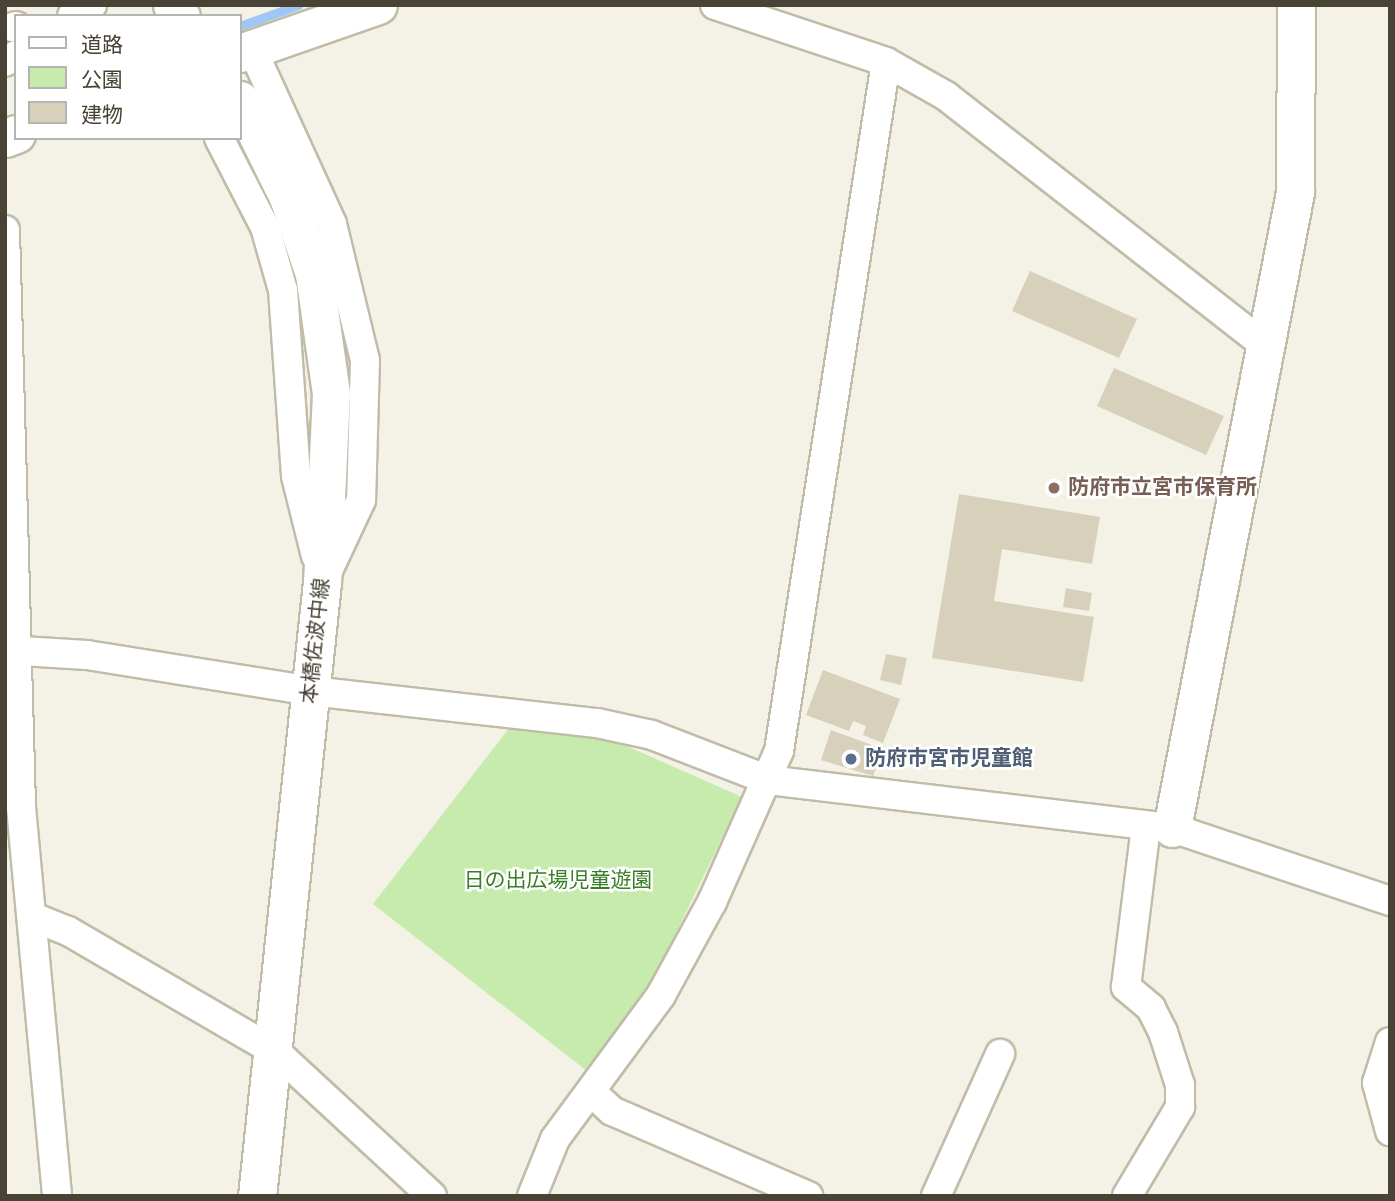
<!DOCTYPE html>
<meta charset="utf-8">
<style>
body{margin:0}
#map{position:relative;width:1395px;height:1201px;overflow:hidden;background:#f4f2e6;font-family:"Sofia Sans Condensed","Noto Sans JP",sans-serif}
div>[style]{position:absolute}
.green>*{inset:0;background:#c6ebac}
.stream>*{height:9px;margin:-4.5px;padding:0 4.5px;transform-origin:4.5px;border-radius:4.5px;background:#9fc6f5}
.building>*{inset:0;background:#d7d0bb}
.roads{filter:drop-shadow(2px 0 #c0bca8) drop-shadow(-2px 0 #c0bca8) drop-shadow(0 2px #c0bca8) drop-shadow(0 -2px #c0bca8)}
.minor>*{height:28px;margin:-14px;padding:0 14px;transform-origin:14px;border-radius:14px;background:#fff}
.tertiary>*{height:37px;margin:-18.5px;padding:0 18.5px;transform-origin:18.5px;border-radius:18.5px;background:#fff}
.dots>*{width:19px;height:19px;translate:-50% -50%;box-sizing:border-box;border:4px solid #fff;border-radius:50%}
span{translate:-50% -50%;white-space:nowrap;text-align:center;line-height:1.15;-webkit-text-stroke:5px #fff;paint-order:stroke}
.education-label{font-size:21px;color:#785e54;font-weight:700}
.left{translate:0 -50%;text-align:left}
.street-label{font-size:21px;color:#484335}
.service-label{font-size:21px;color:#4e5e75;font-weight:700}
.park-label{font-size:21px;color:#397e24}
.frame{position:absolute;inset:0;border:7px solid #484335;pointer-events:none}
.legend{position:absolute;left:14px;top:14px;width:228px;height:126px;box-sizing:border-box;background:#fff;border:2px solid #b6b4ae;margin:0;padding:9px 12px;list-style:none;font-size:21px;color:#484335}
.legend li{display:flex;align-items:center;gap:14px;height:35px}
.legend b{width:35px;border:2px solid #b6b4ae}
</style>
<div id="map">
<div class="green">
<i style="clip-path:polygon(510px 727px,613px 740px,742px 797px,642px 1003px,587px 1071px,373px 904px)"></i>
</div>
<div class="stream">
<i style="left:240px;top:26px;width:62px;rotate:-19.9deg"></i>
</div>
<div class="building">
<i style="clip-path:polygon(1030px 271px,1137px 319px,1119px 358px,1012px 311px)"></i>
<i style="clip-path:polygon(1114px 368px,1224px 416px,1206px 455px,1097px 406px)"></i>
<i style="clip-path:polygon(959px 494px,1100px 517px,1092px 564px,1002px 549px,994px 601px,1094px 617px,1083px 682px,932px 658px)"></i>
<i style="clip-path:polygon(1066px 588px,1092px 593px,1089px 611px,1063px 607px)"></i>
<i style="clip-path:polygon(886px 654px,907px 658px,901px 685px,880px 680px)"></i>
<i style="clip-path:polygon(823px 670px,900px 699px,883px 743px,863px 735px,866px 726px,853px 721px,849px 731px,806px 715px)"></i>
<i style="clip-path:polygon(831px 730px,883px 749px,873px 776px,821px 760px)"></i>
</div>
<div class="roads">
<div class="minor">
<i style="left:715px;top:5px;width:180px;rotate:18.4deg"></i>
<i style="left:886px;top:62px;width:69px;rotate:29.5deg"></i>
<i style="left:946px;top:96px;width:405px;rotate:38deg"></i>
<i style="left:72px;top:16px;width:23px;rotate:-29deg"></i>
<i style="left:13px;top:27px;width:3px;rotate:-18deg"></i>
<i style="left:252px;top:49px;width:192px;rotate:65.4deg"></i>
<i style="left:332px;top:224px;width:140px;rotate:76.4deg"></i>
<i style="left:365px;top:360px;width:140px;rotate:91.6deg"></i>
<i style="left:361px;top:500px;width:81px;rotate:115deg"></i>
<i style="left:5px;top:62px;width:13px;rotate:-32deg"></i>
<i style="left:219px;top:138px;width:100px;rotate:62.7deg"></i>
<i style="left:265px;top:227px;width:66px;rotate:74.1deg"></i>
<i style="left:283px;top:290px;width:186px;rotate:86deg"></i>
<i style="left:296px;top:476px;width:82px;rotate:76deg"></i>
<i style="left:5px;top:230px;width:577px;rotate:88.41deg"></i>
<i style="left:21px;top:807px;width:391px;rotate:84.7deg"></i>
<i style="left:5px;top:650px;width:82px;rotate:3.5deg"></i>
<i style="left:87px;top:655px;width:227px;rotate:9.1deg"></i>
<i style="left:311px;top:691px;width:288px;rotate:6.4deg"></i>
<i style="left:597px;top:723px;width:56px;rotate:12.3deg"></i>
<i style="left:652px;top:735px;width:124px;rotate:21.2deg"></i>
<i style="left:768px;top:780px;width:407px;rotate:6.8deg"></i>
<i style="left:1172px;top:828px;width:230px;rotate:18.5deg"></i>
<i style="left:33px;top:917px;width:38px;rotate:22deg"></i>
<i style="left:68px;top:931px;width:241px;rotate:30.2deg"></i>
<i style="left:276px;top:1052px;width:212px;rotate:42.7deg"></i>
<i style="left:1390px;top:1042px;width:43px;rotate:107.6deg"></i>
<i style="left:1377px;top:1083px;width:50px;rotate:74.8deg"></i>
<i style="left:591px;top:1092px;width:28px;rotate:42deg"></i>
<i style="left:612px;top:1111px;width:214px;rotate:23.4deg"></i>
<i style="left:532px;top:1196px;width:61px;rotate:-68deg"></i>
<i style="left:555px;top:1139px;width:179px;rotate:-53.6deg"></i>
<i style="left:661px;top:995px;width:106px;rotate:-61.3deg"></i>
<i style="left:712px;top:902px;width:165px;rotate:-66.1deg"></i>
<i style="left:779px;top:751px;width:697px;rotate:-81.17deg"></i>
<i style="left:936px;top:1196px;width:156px;rotate:-65.7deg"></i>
<i style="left:1127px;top:1196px;width:104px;rotate:-59.2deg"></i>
<i style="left:1180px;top:1107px;width:22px;rotate:-90deg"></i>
<i style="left:1180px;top:1085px;width:56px;rotate:-107.8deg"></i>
<i style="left:1163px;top:1032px;width:27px;rotate:-117deg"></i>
<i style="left:1151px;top:1008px;width:33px;rotate:-140deg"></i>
<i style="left:1126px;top:987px;width:162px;rotate:-82.9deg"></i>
</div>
<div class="tertiary">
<i style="left:172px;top:5px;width:14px;rotate:51deg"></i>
<i style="left:240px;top:53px;width:146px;rotate:-19.2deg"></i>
<i style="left:240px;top:100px;width:108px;rotate:63.7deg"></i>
<i style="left:288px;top:197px;width:81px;rotate:71.3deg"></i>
<i style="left:314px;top:274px;width:120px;rotate:81.9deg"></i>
<i style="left:331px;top:393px;width:189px;rotate:92.7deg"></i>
<i style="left:322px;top:582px;width:617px;rotate:96.04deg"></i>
<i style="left:5px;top:138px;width:12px;rotate:-20deg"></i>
<i style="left:1172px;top:828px;width:648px;rotate:-79.05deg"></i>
<i style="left:1295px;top:192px;width:187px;rotate:-89.7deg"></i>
</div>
</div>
<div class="dots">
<i style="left:1054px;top:488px;background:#8d6e63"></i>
<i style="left:851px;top:759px;background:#5c6f8a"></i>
</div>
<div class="education-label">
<span class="left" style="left:1068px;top:488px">防府市立宮市保育所</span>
</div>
<div class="street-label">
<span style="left:316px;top:641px;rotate:-84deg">本橋佐波中線</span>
</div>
<div class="service-label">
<span class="left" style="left:865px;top:759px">防府市宮市児童館</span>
</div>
<div class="park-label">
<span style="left:558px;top:881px">日の出広場児童遊園</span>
</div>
<div class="frame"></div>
<ul class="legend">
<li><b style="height:9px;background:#fff"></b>道路</li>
<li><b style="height:19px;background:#c6ebac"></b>公園</li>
<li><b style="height:19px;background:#d7d0bb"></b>建物</li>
</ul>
</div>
